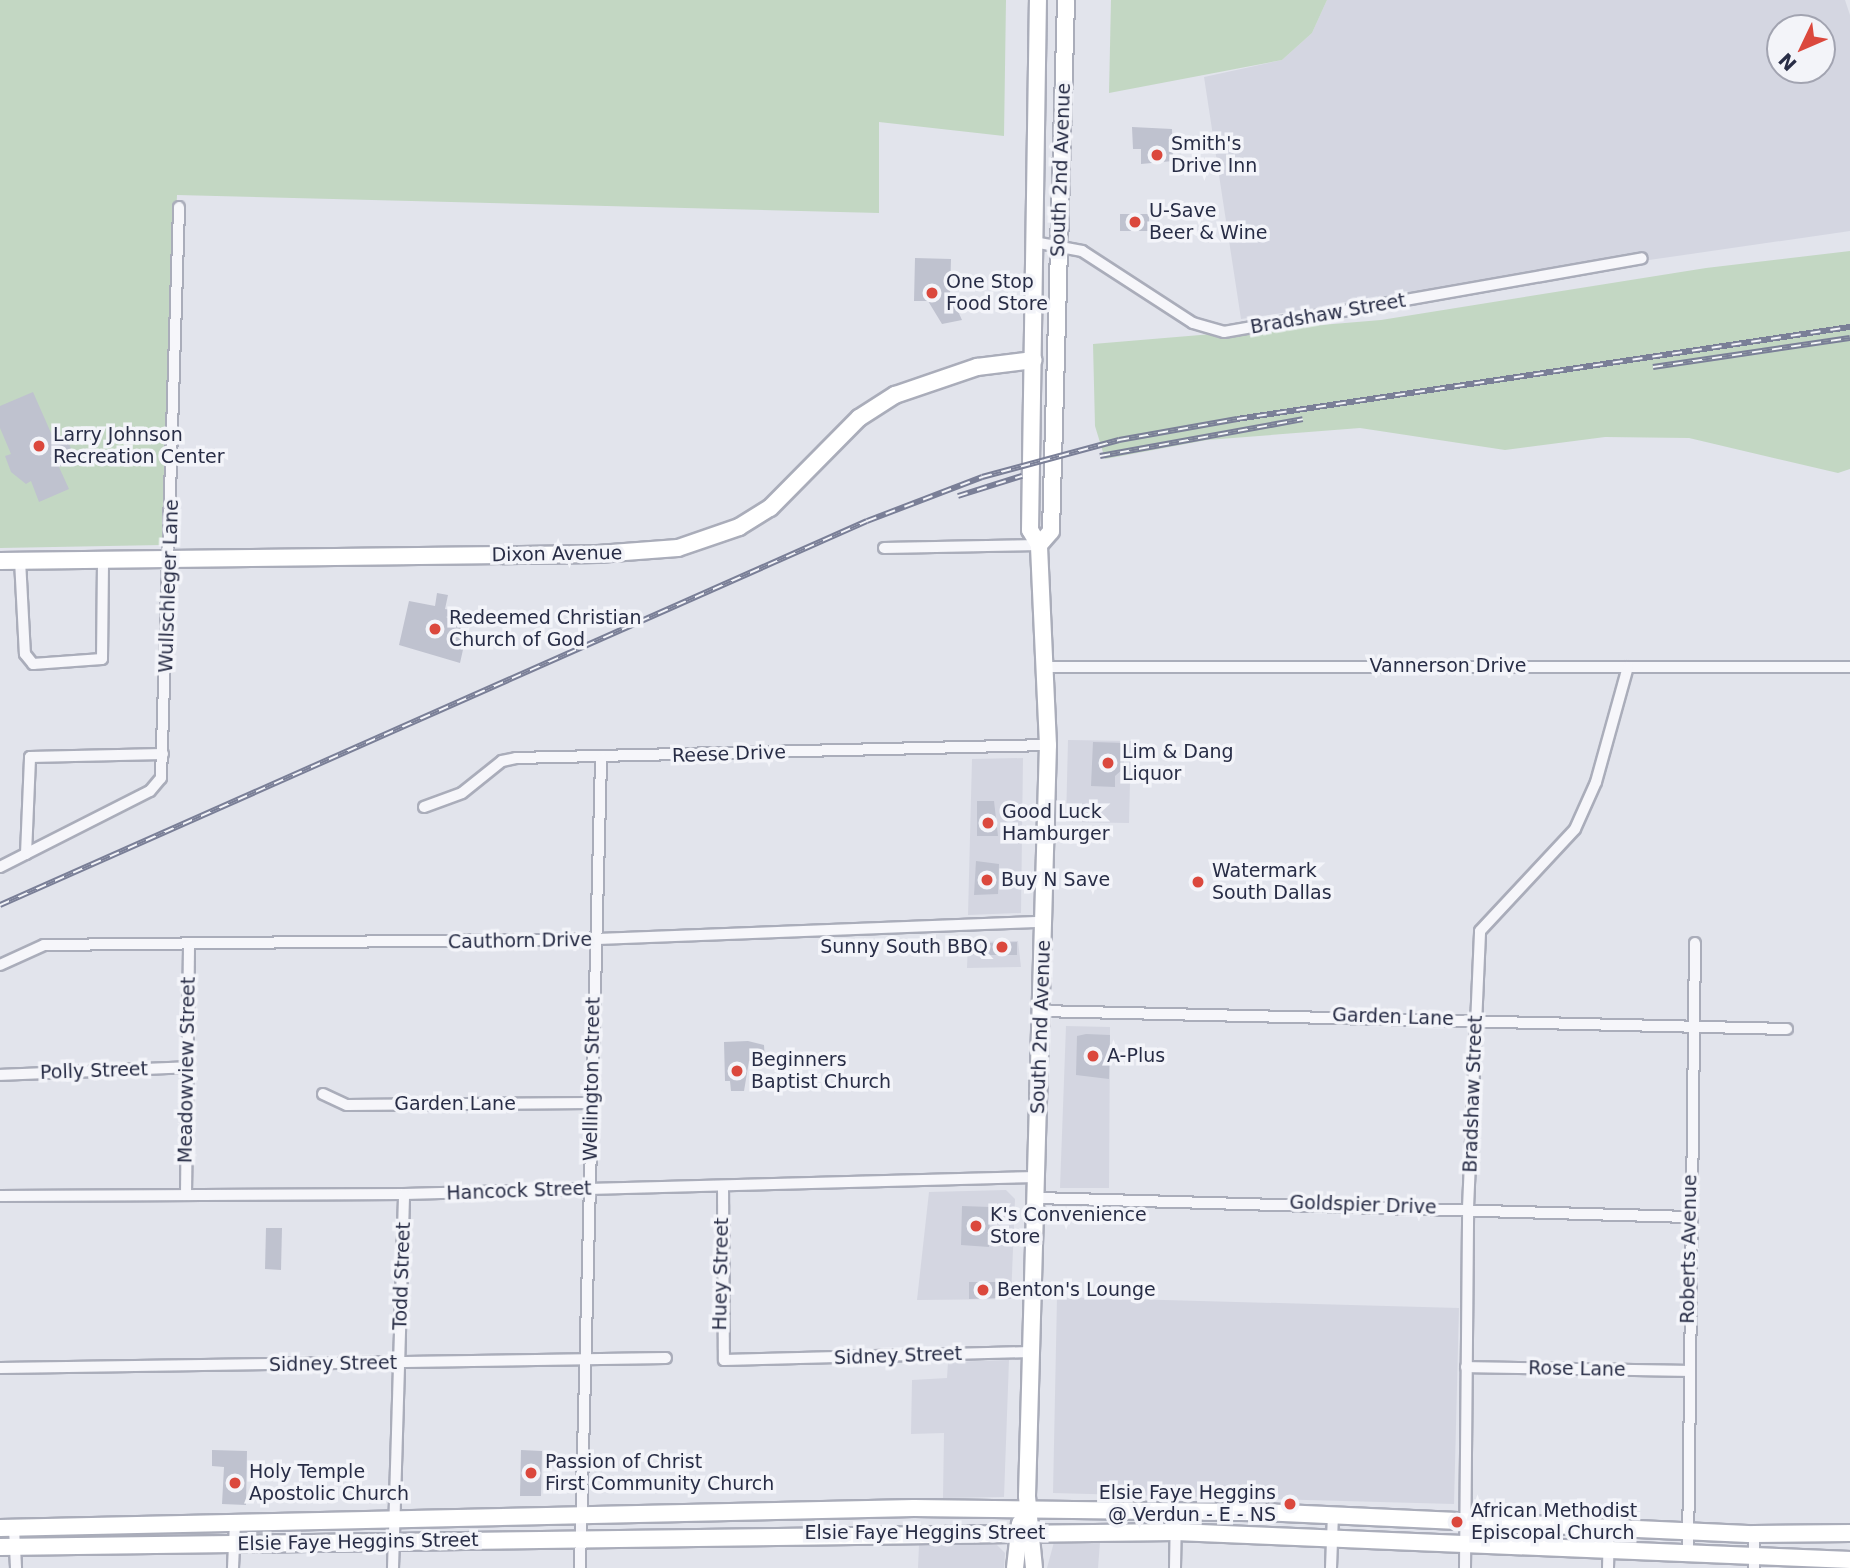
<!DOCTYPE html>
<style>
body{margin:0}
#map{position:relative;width:1850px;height:1568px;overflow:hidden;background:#e2e4ec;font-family:"DejaVu Sans",sans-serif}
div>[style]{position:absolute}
.built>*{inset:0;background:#d4d6e1}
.green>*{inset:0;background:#c3d7c3}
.building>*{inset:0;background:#bfc2cf}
.roads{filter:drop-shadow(2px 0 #aaadba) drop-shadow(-2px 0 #aaadba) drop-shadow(0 2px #aaadba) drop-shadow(0 -2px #aaadba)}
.street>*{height:10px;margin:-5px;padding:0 5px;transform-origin:5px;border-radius:5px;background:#f6f6fa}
.secondary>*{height:16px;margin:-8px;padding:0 8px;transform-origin:8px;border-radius:8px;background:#fff}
.rail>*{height:6px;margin-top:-3px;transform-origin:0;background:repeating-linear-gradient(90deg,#f3f4f9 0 10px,#7a7f97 0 20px);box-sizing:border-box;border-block:2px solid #7a7f97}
.dots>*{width:19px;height:19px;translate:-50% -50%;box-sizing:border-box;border:4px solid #f3f4f9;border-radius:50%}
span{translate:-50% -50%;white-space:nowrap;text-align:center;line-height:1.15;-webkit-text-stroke:7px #f3f4f9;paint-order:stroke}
.poi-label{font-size:19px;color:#282d46}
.left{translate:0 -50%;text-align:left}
.right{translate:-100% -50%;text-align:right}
.street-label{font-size:19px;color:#282d46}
.north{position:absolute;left:1766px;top:14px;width:70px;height:70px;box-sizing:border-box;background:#f3f4f9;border:2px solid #a2a4b1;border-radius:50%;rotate:226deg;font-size:19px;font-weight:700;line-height:28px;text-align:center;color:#282d46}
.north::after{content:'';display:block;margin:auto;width:24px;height:32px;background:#db483d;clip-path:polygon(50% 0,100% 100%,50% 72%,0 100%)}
</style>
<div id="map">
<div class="built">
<i style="clip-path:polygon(evenodd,1327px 0,1845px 0,1850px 15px,1850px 231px,1241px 319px,1204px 77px,1282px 60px,1312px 33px,1327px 0,1780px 28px,1822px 28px,1822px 70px,1780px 70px,1780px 28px)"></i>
<i style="clip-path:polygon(1068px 740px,1131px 741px,1129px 823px,1066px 822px)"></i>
<i style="clip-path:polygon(1023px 758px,1021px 913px,968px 915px,972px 759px)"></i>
<i style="clip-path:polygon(1018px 941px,1021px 967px,967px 968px,968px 942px)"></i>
<i style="clip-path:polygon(1066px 1026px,1110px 1027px,1109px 1188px,1060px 1188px)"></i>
<i style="clip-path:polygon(1006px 1190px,1015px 1199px,1011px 1299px,917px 1300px,929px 1192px)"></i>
<i style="clip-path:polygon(1057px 1297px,1459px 1308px,1454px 1504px,1053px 1493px)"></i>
<i style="clip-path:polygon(1009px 1360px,1004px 1497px,943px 1498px,944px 1433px,911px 1434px,912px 1380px,947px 1378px,948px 1362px)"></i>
<i style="clip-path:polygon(1054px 1542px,1100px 1542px,1098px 1568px,1047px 1568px)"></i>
<i style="clip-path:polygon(919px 1545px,997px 1545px,1005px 1553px,1004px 1568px,918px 1568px)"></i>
</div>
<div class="green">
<i style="clip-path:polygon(0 0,1006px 0,1004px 136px,879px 122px,879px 213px,177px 195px,162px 545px,0 548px)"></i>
<i style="clip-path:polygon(1111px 0,1327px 0,1312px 33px,1282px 60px,1109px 93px)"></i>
<i style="clip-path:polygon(1850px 251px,1850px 469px,1838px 473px,1689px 438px,1605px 437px,1505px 450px,1360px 428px,1207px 440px,1105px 459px,1095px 426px,1093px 344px,1381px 320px,1706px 268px)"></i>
</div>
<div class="building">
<i style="clip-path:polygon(1132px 127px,1172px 129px,1173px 161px,1141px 164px,1141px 149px,1133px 149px)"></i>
<i style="clip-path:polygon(1120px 214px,1149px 214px,1149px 231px,1120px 231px)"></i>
<i style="clip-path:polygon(915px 258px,951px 259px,950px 294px,962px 320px,942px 324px,928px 301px,914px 301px)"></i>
<i style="clip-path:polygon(33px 392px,55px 442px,66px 437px,76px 460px,59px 467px,69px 489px,39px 502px,31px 481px,26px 484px,11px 472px,5px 456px,11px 454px,0 428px,0 406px)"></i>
<i style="clip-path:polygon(437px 593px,448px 595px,445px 609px,471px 614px,460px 663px,399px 645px,409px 601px,435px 606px)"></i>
<i style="clip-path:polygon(1093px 742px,1124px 743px,1124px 768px,1115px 776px,1115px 787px,1091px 786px)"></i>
<i style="clip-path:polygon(977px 801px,994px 801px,998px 836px,977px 836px)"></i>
<i style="clip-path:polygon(976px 861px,999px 864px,998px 894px,974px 895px)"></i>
<i style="clip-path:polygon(1017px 942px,1017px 955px,988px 955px,988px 943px)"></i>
<i style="clip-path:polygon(1086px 1034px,1110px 1035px,1109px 1079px,1076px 1075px,1077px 1036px)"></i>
<i style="clip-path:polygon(748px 1041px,764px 1045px,765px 1061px,749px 1061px,744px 1091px,731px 1091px,730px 1081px,725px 1081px,724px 1042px)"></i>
<i style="clip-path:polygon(962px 1206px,990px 1207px,989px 1247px,961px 1245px)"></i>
<i style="clip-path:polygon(266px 1228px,282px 1228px,281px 1270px,265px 1269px)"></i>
<i style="clip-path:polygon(969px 1282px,996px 1282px,996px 1298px,969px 1299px)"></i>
<i style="clip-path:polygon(212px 1450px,247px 1451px,246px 1505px,222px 1504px,224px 1467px,212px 1466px)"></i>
<i style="clip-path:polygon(521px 1450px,542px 1451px,541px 1496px,520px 1496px)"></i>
</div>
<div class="roads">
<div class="street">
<i style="left:1034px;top:242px;width:49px;rotate:10.6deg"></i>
<i style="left:1082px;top:251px;width:132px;rotate:33deg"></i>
<i style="left:1193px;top:323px;width:32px;rotate:16deg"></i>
<i style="left:1224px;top:332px;width:424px;rotate:-10deg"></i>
<i style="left:884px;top:548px;width:155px;rotate:-1.1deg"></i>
<i style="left:20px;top:560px;width:94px;rotate:87deg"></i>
<i style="left:25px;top:654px;width:13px;rotate:51deg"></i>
<i style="left:33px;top:664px;width:69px;rotate:-4.1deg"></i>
<i style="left:102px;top:659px;width:100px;rotate:-89.4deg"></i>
<i style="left:1046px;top:667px;width:804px"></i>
<i style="left:424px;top:807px;width:40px;rotate:-20.2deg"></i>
<i style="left:462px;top:793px;width:51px;rotate:-38.7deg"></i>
<i style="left:502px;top:761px;width:14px;rotate:-12deg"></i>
<i style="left:516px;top:758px;width:532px;rotate:-1.4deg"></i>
<i style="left:26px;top:854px;width:97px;rotate:-87.6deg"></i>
<i style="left:30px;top:757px;width:133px;rotate:-1.3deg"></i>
<i style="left:0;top:867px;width:168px;rotate:-26.9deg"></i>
<i style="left:150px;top:791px;width:17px;rotate:-50deg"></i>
<i style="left:161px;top:778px;width:571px;rotate:-88.19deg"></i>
<i style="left:0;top:965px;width:48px;rotate:-24.4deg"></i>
<i style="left:44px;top:945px;width:552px;rotate:-0.62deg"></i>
<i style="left:596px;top:939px;width:448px;rotate:-2.2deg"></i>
<i style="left:1040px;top:1011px;width:747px;rotate:1.38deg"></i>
<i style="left:0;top:1075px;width:188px;rotate:-2.4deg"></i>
<i style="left:323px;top:1094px;width:26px;rotate:25deg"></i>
<i style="left:347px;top:1105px;width:243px;rotate:-0.5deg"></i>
<i style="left:723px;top:1186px;width:174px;rotate:89.7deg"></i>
<i style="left:724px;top:1360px;width:306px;rotate:-1.5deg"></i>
<i style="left:186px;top:1193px;width:247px;rotate:-89.3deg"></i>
<i style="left:0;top:1196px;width:404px;rotate:-0.3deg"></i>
<i style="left:404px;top:1194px;width:633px;rotate:-1.54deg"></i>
<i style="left:1037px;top:1198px;width:651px;rotate:1.67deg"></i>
<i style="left:1466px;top:1367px;width:221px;rotate:1deg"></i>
<i style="left:0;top:1368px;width:666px;rotate:-0.86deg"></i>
<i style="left:14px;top:1528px;width:40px;rotate:87.1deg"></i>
<i style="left:1688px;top:1556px;width:613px;rotate:-89.35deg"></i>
<i style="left:233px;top:1568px;width:45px;rotate:-87.5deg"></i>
<i style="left:393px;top:1568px;width:374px;rotate:-88.3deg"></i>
<i style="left:580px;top:1568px;width:810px;rotate:-88.51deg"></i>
<i style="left:1175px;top:1568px;width:56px;rotate:-89deg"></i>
<i style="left:1331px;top:1568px;width:54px;rotate:-87.9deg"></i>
<i style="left:1465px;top:1568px;width:360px;rotate:-89.5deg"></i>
<i style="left:1468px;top:1208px;width:277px;rotate:-87.5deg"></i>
<i style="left:1480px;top:931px;width:139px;rotate:-47deg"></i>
<i style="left:1575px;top:829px;width:51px;rotate:-65.9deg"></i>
<i style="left:1596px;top:782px;width:119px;rotate:-74.5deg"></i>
<i style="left:1608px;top:1568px;width:41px;rotate:-88.6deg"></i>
<i style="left:1754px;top:1568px;width:34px;rotate:-90deg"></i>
</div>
<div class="secondary">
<i style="left:1039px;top:545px;width:18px;rotate:-49deg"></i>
<i style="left:1051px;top:531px;width:531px;rotate:-88.38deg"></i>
<i style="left:0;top:561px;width:598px;rotate:-0.67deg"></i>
<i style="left:598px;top:554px;width:80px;rotate:-4.3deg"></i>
<i style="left:678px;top:548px;width:65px;rotate:-19deg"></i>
<i style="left:739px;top:527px;width:36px;rotate:-32deg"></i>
<i style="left:770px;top:508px;width:127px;rotate:-45.3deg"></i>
<i style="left:859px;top:418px;width:43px;rotate:-32.6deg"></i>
<i style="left:895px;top:395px;width:87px;rotate:-18.9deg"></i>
<i style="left:977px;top:367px;width:57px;rotate:-7deg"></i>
<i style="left:0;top:1528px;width:914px;rotate:-1.25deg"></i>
<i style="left:914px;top:1508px;width:347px;rotate:0.7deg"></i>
<i style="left:1261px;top:1512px;width:493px;rotate:2.6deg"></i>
<i style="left:1754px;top:1534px;width:96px;rotate:-0.6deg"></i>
<i style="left:0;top:1547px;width:1176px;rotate:-0.73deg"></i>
<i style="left:1176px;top:1532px;width:675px;rotate:2.38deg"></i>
<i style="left:1015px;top:1568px;width:45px;rotate:-83.7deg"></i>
<i style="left:1034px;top:1568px;width:72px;rotate:-95.6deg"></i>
<i style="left:1027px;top:1496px;width:751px;rotate:-88.4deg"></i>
<i style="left:1048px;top:745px;width:200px;rotate:-92.6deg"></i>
<i style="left:1039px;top:545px;width:17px;rotate:-121deg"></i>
<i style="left:1030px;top:530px;width:530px;rotate:-89.14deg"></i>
</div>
</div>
<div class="rail">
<i style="left:1653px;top:367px;width:199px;rotate:-8.4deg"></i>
<i style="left:1100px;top:456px;width:206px;rotate:-10.3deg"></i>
<i style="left:958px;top:496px;width:67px;rotate:-17.4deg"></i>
<i style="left:0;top:905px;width:948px;rotate:-23.89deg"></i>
<i style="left:867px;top:521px;width:123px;rotate:-20.9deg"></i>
<i style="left:982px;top:477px;width:142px;rotate:-15.1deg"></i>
<i style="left:1119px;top:440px;width:120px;rotate:-10.1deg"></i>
<i style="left:1237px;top:419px;width:620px;rotate:-8.54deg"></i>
</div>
<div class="dots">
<i style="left:1157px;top:155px;background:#db483d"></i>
<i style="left:1135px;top:222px;background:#db483d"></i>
<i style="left:932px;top:293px;background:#db483d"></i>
<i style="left:39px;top:446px;background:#db483d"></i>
<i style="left:435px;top:629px;background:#db483d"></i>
<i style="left:1108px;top:763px;background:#db483d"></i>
<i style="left:988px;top:823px;background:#db483d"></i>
<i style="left:987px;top:880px;background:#db483d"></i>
<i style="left:1198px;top:882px;background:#db483d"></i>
<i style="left:1002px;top:947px;background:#db483d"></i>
<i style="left:1093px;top:1056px;background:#db483d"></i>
<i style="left:737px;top:1071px;background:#db483d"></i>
<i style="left:976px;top:1226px;background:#db483d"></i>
<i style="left:983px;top:1290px;background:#db483d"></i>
<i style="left:531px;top:1473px;background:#db483d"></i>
<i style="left:235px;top:1483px;background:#db483d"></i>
<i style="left:1290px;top:1504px;background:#db483d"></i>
<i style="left:1457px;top:1522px;background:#db483d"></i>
</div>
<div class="poi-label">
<span class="left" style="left:1171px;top:155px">Smith's<br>Drive Inn</span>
<span class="left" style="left:1149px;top:222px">U-Save<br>Beer &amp; Wine</span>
<span class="left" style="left:946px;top:293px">One Stop<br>Food Store</span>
<span class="left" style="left:53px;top:446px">Larry Johnson<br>Recreation Center</span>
<span class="left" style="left:449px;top:629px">Redeemed Christian<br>Church of God</span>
<span class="left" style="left:1122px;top:763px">Lim &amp; Dang<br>Liquor</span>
<span class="left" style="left:1002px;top:823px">Good Luck<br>Hamburger</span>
<span class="left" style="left:1212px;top:882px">Watermark<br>South Dallas</span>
<span class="left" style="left:1001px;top:880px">Buy N Save</span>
<span class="right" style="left:988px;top:947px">Sunny South BBQ</span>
<span class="left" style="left:1107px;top:1056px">A-Plus</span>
<span class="left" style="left:751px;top:1071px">Beginners<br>Baptist Church</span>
<span class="left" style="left:990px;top:1226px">K's Convenience<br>Store</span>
<span class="left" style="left:997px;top:1290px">Benton's Lounge</span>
<span class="left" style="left:545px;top:1473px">Passion of Christ<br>First Community Church</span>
<span class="left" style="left:249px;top:1483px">Holy Temple<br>Apostolic Church</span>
<span class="right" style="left:1276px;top:1504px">Elsie Faye Heggins<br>@ Verdun - E - NS</span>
<span class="left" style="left:1471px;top:1522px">African Methodist<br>Episcopal Church</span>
</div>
<div class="street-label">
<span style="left:1061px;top:170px;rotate:-88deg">South 2nd Avenue</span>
<span style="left:1328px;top:314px;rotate:-10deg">Bradshaw Street</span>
<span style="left:557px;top:554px;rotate:-1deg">Dixon Avenue</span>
<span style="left:169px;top:586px;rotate:-88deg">Wullschleger Lane</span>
<span style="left:1448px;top:666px">Vannerson Drive</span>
<span style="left:729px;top:754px;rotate:-2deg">Reese Drive</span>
<span style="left:520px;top:941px;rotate:-1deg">Cauthorn Drive</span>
<span style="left:1393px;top:1017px;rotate:2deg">Garden Lane</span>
<span style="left:1041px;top:1027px;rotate:-88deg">South 2nd Avenue</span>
<span style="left:187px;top:1070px;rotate:-89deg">Meadowview Street</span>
<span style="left:94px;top:1071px;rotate:-2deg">Polly Street</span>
<span style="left:592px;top:1079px;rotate:-89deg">Wellington Street</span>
<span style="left:1473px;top:1094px;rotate:-88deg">Bradshaw Street</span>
<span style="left:455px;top:1104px">Garden Lane</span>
<span style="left:519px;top:1191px;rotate:-2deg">Hancock Street</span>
<span style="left:1363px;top:1205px;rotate:2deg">Goldspier Drive</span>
<span style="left:1689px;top:1249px;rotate:-89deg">Roberts Avenue</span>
<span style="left:721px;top:1274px;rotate:-89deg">Huey Street</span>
<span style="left:402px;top:1276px;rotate:-88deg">Todd Street</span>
<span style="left:898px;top:1356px;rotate:-2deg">Sidney Street</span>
<span style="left:333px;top:1364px;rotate:-1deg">Sidney Street</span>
<span style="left:1577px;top:1369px;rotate:1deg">Rose Lane</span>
<span style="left:925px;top:1533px">Elsie Faye Heggins Street</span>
<span style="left:358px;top:1542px;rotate:-1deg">Elsie Faye Heggins Street</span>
</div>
<div class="north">N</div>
</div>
